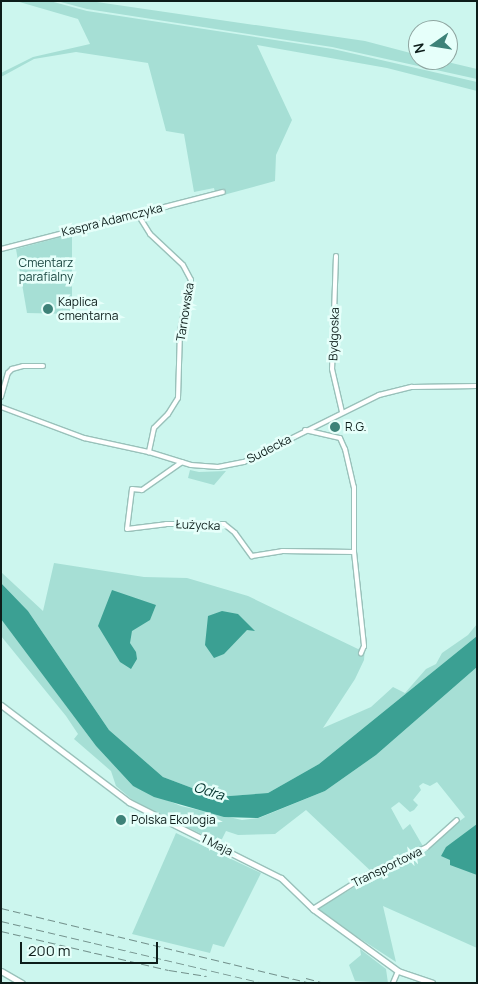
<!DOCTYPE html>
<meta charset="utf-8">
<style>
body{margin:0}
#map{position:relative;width:478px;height:984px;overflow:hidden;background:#ccf6ee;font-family:Manrope,sans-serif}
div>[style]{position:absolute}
.green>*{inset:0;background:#a6dfd5}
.water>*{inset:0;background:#3ba093}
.roads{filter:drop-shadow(1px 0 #99c1ba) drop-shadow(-1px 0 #99c1ba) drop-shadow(0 1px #99c1ba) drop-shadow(0 -1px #99c1ba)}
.street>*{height:4px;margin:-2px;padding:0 2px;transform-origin:2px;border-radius:2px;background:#fff}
.secondary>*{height:5px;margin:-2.5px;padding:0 2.5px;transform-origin:2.5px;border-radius:2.5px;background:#fff}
.rail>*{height:1px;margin-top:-0.5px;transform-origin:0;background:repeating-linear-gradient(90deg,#73918c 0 8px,transparent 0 12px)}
.dots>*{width:14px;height:14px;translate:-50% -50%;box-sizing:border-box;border:2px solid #e6fffa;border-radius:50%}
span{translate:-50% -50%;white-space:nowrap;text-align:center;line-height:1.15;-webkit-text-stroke:5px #e6fffa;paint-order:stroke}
.street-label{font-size:12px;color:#0d1d1a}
.park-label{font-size:12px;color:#1b4741}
.poi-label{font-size:12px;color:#0d1d1a}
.left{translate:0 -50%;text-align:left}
.water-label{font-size:14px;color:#00312b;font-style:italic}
.frame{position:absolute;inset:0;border:2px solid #0d1d1a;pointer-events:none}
.north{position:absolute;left:408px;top:20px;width:50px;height:50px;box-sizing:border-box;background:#e6fffa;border:1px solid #8fa5a0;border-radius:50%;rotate:257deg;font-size:14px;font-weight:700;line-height:20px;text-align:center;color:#0d1d1a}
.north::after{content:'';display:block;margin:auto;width:18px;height:22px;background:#3d8278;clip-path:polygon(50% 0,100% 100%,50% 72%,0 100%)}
.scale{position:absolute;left:20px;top:942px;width:138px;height:22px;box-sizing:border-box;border:2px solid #0d1d1a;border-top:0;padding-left:6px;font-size:15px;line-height:18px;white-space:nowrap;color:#0d1d1a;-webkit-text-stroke:4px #e6fffa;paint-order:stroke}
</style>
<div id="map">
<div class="green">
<i style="clip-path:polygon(16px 1px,50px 1px,87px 11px,333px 49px,477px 82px,477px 91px,387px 68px,257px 45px,292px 120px,276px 155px,275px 181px,216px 197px,214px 188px,194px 192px,184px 134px,166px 131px,148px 63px,76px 52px,34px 59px,1px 77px,1px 73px,33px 57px,90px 44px,78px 19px)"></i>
<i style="clip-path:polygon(57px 1px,90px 1px,365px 41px,418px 55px,418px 60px,439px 60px,477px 69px,477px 79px,332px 47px,87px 9px)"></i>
<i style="clip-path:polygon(72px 234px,72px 314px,27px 313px,16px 249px)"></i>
<i style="clip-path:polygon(190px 470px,199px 472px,226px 471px,214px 485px,188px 478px)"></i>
<i style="clip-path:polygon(54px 563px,144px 577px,187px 578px,248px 596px,358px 649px,365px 647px,364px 660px,355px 679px,323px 728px,371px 707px,393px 687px,405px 693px,426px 669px,436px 664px,442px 653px,468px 635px,477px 624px,477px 636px,319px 764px,268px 793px,216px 797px,163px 777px,109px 730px,28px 611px,1px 583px,1px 572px,43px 611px)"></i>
<i style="clip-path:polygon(evenodd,1px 618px,96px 746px,133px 786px,181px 806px,242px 820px,259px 818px,325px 791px,376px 755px,477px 667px,477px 948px,383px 906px,396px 962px,319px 912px,319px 908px,375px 875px,306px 810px,275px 834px,238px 835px,226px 831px,220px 843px,135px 802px,116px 786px,111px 771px,74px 739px,78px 734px,66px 716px,1px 636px,1px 618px,437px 782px,465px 817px,424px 848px,410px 824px,403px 830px,391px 808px,399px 802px,410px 812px,414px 810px,418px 805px,413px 800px,421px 790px,419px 786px,423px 783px,430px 786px,437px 782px)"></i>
<i style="clip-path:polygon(176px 833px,261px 873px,224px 947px,213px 944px,210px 953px,132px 934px)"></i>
<i style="clip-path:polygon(360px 949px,386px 969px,388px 983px,355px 981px,349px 965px,361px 955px)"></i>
</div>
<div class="water">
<i style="clip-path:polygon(1px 583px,28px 611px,109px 730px,163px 777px,216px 797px,268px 793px,319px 764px,477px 636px,477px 667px,376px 755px,325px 791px,258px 818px,224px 817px,154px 797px,133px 786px,96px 746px,1px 619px)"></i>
<i style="clip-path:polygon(112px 590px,156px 605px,150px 620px,132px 631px,130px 643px,136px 652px,137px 659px,131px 669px,120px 662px,98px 626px)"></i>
<i style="clip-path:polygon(222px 611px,238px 614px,255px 631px,247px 630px,224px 654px,214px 658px,205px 645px,208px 616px)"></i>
<i style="clip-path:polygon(477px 824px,477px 875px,450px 865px,450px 860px,441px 856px,446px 847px)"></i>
</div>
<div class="roads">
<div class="street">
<i style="left:137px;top:213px;width:25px;rotate:58deg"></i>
<i style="left:150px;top:234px;width:45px;rotate:43.2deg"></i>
<i style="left:183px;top:265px;width:17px;rotate:62deg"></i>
<i style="left:191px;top:280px;width:52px;rotate:102.2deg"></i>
<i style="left:180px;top:331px;width:67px;rotate:91.7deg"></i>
<i style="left:178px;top:398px;width:19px;rotate:122deg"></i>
<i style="left:168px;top:414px;width:20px;rotate:135deg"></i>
<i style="left:154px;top:428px;width:25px;rotate:102deg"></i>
<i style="left:1px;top:249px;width:229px;rotate:-14.4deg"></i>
<i style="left:336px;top:256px;width:113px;rotate:92deg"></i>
<i style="left:332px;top:369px;width:44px;rotate:76.9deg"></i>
<i style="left:1px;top:397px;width:25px;rotate:-74deg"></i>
<i style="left:8px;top:373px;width:6px;rotate:-45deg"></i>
<i style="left:12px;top:369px;width:11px;rotate:-15deg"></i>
<i style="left:23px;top:366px;width:20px"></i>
<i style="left:1px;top:407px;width:89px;rotate:20.5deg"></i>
<i style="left:84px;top:438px;width:66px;rotate:12.2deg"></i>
<i style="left:149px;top:452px;width:44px;rotate:17.2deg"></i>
<i style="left:191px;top:465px;width:27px;rotate:4deg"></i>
<i style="left:218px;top:467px;width:26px;rotate:-11deg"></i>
<i style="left:244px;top:462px;width:151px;rotate:-26.4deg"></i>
<i style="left:379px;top:395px;width:34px;rotate:-14deg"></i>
<i style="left:412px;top:387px;width:65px;rotate:-0.9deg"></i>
<i style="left:305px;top:430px;width:36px;rotate:13deg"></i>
<i style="left:340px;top:438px;width:12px;rotate:66deg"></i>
<i style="left:345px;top:449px;width:39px;rotate:77deg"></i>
<i style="left:354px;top:487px;width:65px;rotate:90deg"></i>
<i style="left:354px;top:552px;width:95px;rotate:83.9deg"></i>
<i style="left:364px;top:646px;width:8px;rotate:113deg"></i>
<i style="left:182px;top:462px;width:49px;rotate:145deg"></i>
<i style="left:142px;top:490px;width:10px;rotate:-174deg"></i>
<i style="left:132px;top:489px;width:40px;rotate:97.1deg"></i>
<i style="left:127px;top:529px;width:39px;rotate:-7deg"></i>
<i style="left:166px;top:524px;width:58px"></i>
<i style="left:224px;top:524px;width:14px;rotate:39deg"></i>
<i style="left:235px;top:533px;width:29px;rotate:54deg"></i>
<i style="left:252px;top:556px;width:30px;rotate:-9deg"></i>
<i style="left:282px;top:551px;width:72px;rotate:0.8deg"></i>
<i style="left:313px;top:909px;width:64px;rotate:-32.2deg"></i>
<i style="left:367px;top:875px;width:66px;rotate:-25deg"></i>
<i style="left:427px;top:847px;width:40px;rotate:-42deg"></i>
<i style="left:393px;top:983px;width:13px;rotate:-67deg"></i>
</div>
<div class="secondary">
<i style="left:1px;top:705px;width:161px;rotate:37.2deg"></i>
<i style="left:129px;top:802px;width:170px;rotate:26.6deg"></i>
<i style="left:281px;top:878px;width:45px;rotate:44.1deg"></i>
<i style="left:313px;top:909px;width:105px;rotate:36.1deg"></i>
<i style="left:398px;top:971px;width:36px;rotate:19deg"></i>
<i style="left:1px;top:971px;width:24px;rotate:30deg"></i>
</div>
</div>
<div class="rail">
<i style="left:1px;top:908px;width:320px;rotate:13.6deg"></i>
<i style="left:1px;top:921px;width:269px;rotate:13.3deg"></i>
<i style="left:1px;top:931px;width:172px;rotate:13.1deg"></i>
<i style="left:169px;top:970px;width:38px;rotate:9deg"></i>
<i style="left:306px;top:978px;width:20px;rotate:15deg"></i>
</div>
<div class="dots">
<i style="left:48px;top:309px;background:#3d8278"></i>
<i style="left:335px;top:427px;background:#3d8278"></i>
<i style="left:121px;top:820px;background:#3d8278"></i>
</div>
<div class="street-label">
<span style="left:112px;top:220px;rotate:-14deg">Kaspra Adamczyka</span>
<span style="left:185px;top:312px;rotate:-81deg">Tarnowska</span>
<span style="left:334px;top:334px;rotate:-88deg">Bydgoska</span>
<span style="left:269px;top:449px;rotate:-27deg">Sudecka</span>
<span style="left:198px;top:525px;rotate:2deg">Łużycka</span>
<span style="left:217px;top:845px;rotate:26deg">1 Maja</span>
<span style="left:387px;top:867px;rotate:-26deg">Transportowa</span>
</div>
<div class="park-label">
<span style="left:46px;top:270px">Cmentarz<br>parafialny</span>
</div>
<div class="poi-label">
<span class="left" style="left:58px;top:309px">Kaplica<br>cmentarna</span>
<span class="left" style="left:345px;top:427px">R.G.</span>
<span class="left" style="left:131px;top:820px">Polska Ekologia</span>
</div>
<div class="water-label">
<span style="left:209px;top:791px;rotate:18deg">Odra</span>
</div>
<div class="frame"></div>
<div class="north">N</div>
<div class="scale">200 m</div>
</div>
